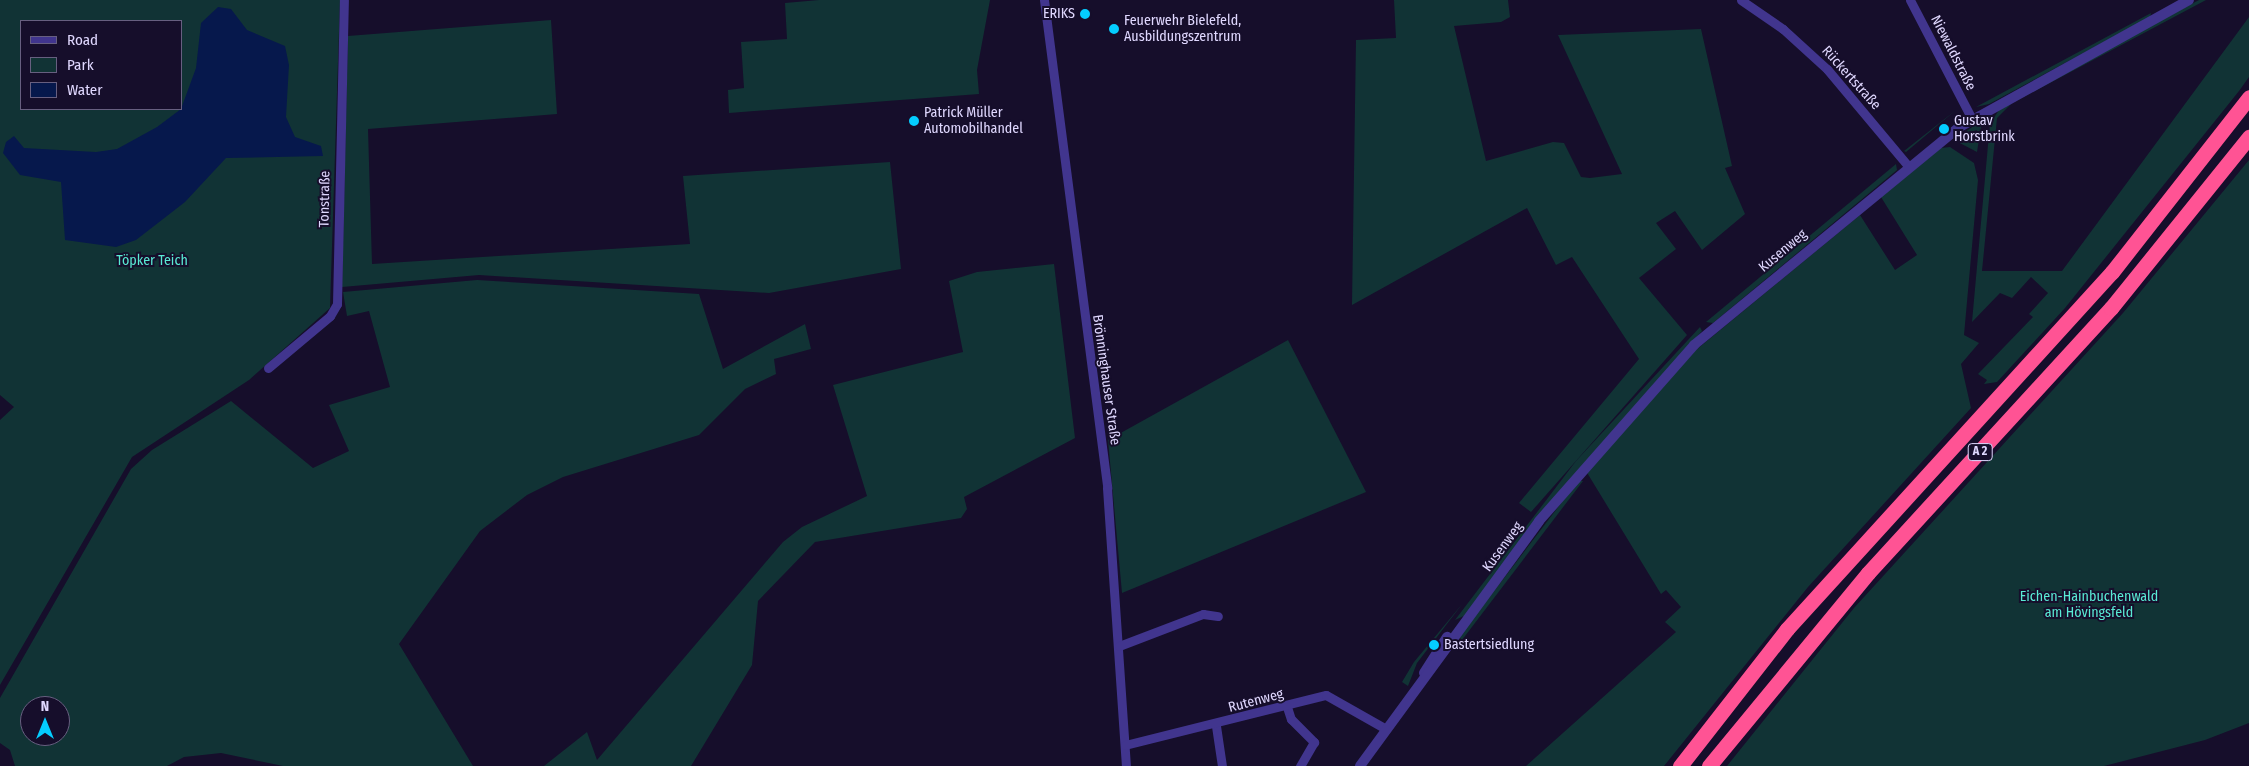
<!DOCTYPE html>
<meta charset="utf-8">
<style>
body{margin:0}
#map{position:relative;width:2249px;height:766px;overflow:hidden;background:#160e2b;font-family:"Fira Sans Condensed",sans-serif}
div>[style]{position:absolute}
.green>*{inset:0;background:#113335}
.water>*{inset:0;background:#06184c}
.minor>*{height:9px;margin:-4.5px;padding:0 4.5px;transform-origin:4.5px;border-radius:4.5px;background:#41358e}
.tertiary>*{height:10px;margin:-5px;padding:0 5px;transform-origin:5px;border-radius:5px;background:#41358e}
.motorway>*{height:15px;margin:-7.5px;padding:0 7.5px;transform-origin:7.5px;border-radius:7.5px;background:#ff5394}
.dots>*{width:14px;height:14px;translate:-50% -50%;box-sizing:border-box;border:2px solid #160e2b;border-radius:50%}
span{translate:-50% -50%;white-space:nowrap;text-align:center;line-height:1.15;-webkit-text-stroke:4px #160e2b;paint-order:stroke}
.shield-label span{padding:1px 4px;background:#160e2b;border:1px solid;border-radius:4px;-webkit-text-stroke-width:0}
.shield-label{font-size:12px;color:#e0d8ff;font-weight:700}
.poi-label{font-size:14px;color:#e0d8ff}
.right{translate:-100% -50%;text-align:right}
.left{translate:0 -50%;text-align:left}
.street-label{font-size:14px;color:#e0d8ff}
.park-label{font-size:14px;color:#59ead4}
.legend{position:absolute;left:20px;top:20px;width:162px;height:90px;box-sizing:border-box;background:#160e2b;border:1px solid #675f80;margin:0;padding:6px 9px;list-style:none;font-size:15px;color:#e0d8ff}
.legend li{display:flex;align-items:center;gap:10px;height:25px}
.legend b{width:25px;border:1px solid #675f80}
.north{position:absolute;left:20px;top:696px;width:50px;height:50px;box-sizing:border-box;background:#160e2b;border:1px solid #675f80;border-radius:50%;rotate:0deg;font-size:14px;font-weight:700;line-height:20px;text-align:center;color:#e0d8ff}
.north::after{content:'';display:block;margin:auto;width:18px;height:22px;background:#04cdff;clip-path:polygon(50% 0,100% 100%,50% 72%,0 100%)}
</style>
<div id="map">
<div class="green">
<i style="clip-path:polygon(evenodd,0 0,340px 0,330px 308px,249px 380px,132px 457px,0 685px,0 420px,14px 407px,0 395px,0 0,21px 21px,181px 21px,181px 109px,21px 109px,21px 21px)"></i>
<i style="clip-path:polygon(819px 0,990px 0,977px 70px,979px 94px,729px 113px,728px 90px,744px 88px,741px 42px,787px 39px,785px 3px)"></i>
<i style="clip-path:polygon(1394px 0,1508px 0,1510px 17px,1501px 22px,1454px 26px,1486px 161px,1553px 142px,1564px 143px,1581px 177px,1590px 178px,1622px 174px,1558px 35px,1701px 29px,1732px 166px,1725px 168px,1745px 214px,1702px 250px,1675px 211px,1656px 223px,1676px 249px,1639px 278px,1687px 335px,1531px 512px,1519px 503px,1639px 359px,1572px 257px,1556px 265px,1527px 208px,1352px 305px,1356px 40px,1396px 38px)"></i>
<i style="clip-path:polygon(2199px 0,2206px 0,2012px 103px,1997px 118px,1982px 271px,2062px 271px,2249px 17px,2249px 77px,2239px 91px,2065px 308px,1997px 382px,1984px 384px,1987px 380px,1978px 374px,2033px 317px,2029px 314px,2048px 293px,2031px 277px,2012px 298px,2000px 293px,1972px 322px,1990px 123px,2002px 106px)"></i>
<i style="clip-path:polygon(2151px 13px,2150px 17px,1989px 104px,1976px 107px)"></i>
<i style="clip-path:polygon(551px 20px,557px 114px,368px 129px,372px 264px,690px 244px,683px 176px,890px 162px,901px 269px,769px 293px,479px 275px,342px 287px,348px 36px)"></i>
<i style="clip-path:polygon(1956px 110px,1906px 152px,1904px 151px)"></i>
<i style="clip-path:polygon(1982px 120px,1977px 152px,1954px 140px)"></i>
<i style="clip-path:polygon(1950px 147px,1974px 163px,1978px 180px,1964px 335px,1979px 343px,1961px 364px,1971px 408px,1808px 587px,1664px 766px,1526px 766px,1676px 632px,1665px 622px,1681px 607px,1666px 590px,1661px 594px,1586px 471px,1696px 350px,1860px 215px,1895px 270px,1917px 255px,1881px 197px,1941px 148px)"></i>
<i style="clip-path:polygon(2249px 160px,2249px 723px,2205px 740px,2104px 766px,1727px 766px,1854px 608px,2123px 313px)"></i>
<i style="clip-path:polygon(1896px 164px,1897px 170px,1713px 323px,1706px 322px)"></i>
<i style="clip-path:polygon(1054px 264px,1075px 438px,964px 497px,967px 509px,961px 518px,815px 542px,758px 601px,752px 665px,691px 766px,544px 766px,587px 732px,597px 760px,783px 542px,802px 527px,867px 496px,833px 385px,963px 352px,949px 281px,977px 272px)"></i>
<i style="clip-path:polygon(evenodd,477px 280px,699px 294px,723px 369px,805px 324px,811px 349px,774px 359px,776px 374px,745px 389px,699px 435px,563px 477px,527px 495px,480px 531px,399px 644px,473px 766px,283px 766px,221px 753px,184px 757px,167px 766px,15px 766px,10px 750px,0 743px,0 698px,131px 469px,152px 450px,231px 401px,313px 468px,349px 451px,329px 405px,390px 387px,369px 311px,347px 316px,343px 292px,477px 280px,30px 706px,60px 706px,60px 736px,30px 736px,30px 706px)"></i>
<i style="clip-path:polygon(1700px 327px,1702px 331px,1539px 515px,1466px 615px,1455px 620px,1576px 461px)"></i>
<i style="clip-path:polygon(1288px 340px,1366px 492px,1122px 593px,1108px 440px)"></i>
<i style="clip-path:polygon(1578px 481px,1583px 481px,1462px 640px,1459px 637px)"></i>
<i style="clip-path:polygon(1463px 603px,1417px 663px,1408px 686px,1402px 682px,1414px 662px)"></i>
</div>
<div class="water">
<i style="clip-path:polygon(218px 7px,231px 9px,247px 30px,285px 46px,289px 65px,286px 117px,295px 137px,321px 146px,323px 156px,226px 158px,185px 202px,136px 240px,116px 247px,65px 240px,61px 182px,20px 175px,3px 153px,6px 142px,14px 136px,24px 148px,96px 152px,117px 149px,157px 127px,181px 109px,196px 68px,201px 23px)"></i>
</div>
<div class="minor">
<i style="left:1044px;top:0;width:492px;rotate:82.6deg"></i>
<i style="left:1107px;top:488px;width:279px;rotate:86.1deg"></i>
<i style="left:1741px;top:0;width:51px;rotate:34.6deg"></i>
<i style="left:1783px;top:29px;width:59px;rotate:42.3deg"></i>
<i style="left:1827px;top:69px;width:126px;rotate:50.1deg"></i>
<i style="left:1910px;top:0;width:134px;rotate:62.5deg"></i>
<i style="left:268px;top:368px;width:81px;rotate:-40deg"></i>
<i style="left:330px;top:316px;width:14px;rotate:-60deg"></i>
<i style="left:337px;top:304px;width:304px;rotate:-88.7deg"></i>
<i style="left:1119px;top:646px;width:90px;rotate:-20.9deg"></i>
<i style="left:1203px;top:614px;width:15px;rotate:8deg"></i>
<i style="left:1287px;top:707px;width:13px;rotate:72deg"></i>
<i style="left:1291px;top:719px;width:33px;rotate:45deg"></i>
<i style="left:1314px;top:742px;width:28px;rotate:120deg"></i>
<i style="left:1216px;top:726px;width:40px;rotate:81.5deg"></i>
<i style="left:1125px;top:745px;width:207px;rotate:-14deg"></i>
<i style="left:1326px;top:695px;width:69px;rotate:29.5deg"></i>
</div>
<div class="tertiary">
<i style="left:1424px;top:673px;width:43px;rotate:-57.4deg"></i>
<i style="left:1360px;top:766px;width:303px;rotate:-53.8deg"></i>
<i style="left:1539px;top:521px;width:235px;rotate:-48.6deg"></i>
<i style="left:1694px;top:345px;width:342px;rotate:-39.4deg"></i>
<i style="left:1958px;top:128px;width:264px;rotate:-29deg"></i>
</div>
<div class="motorway">
<i style="left:1680px;top:766px;width:174px;rotate:-52deg"></i>
<i style="left:1787px;top:629px;width:483px;rotate:-47.7deg"></i>
<i style="left:2112px;top:272px;width:222px;rotate:-51.9deg"></i>
<i style="left:1709px;top:766px;width:250px;rotate:-50.5deg"></i>
<i style="left:1868px;top:573px;width:360px;rotate:-47.5deg"></i>
<i style="left:2111px;top:308px;width:220px;rotate:-51.1deg"></i>
</div>
<div class="dots">
<i style="left:1085px;top:14px;background:#04cdff"></i>
<i style="left:1114px;top:29px;background:#04cdff"></i>
<i style="left:914px;top:121px;background:#04cdff"></i>
<i style="left:1944px;top:129px;background:#04cdff"></i>
<i style="left:1434px;top:645px;background:#04cdff"></i>
</div>
<div class="shield-label">
<span style="left:1980px;top:452px">A 2</span>
</div>
<div class="poi-label">
<span class="right" style="left:1075px;top:14px">ERIKS</span>
<span class="left" style="left:1124px;top:29px">Feuerwehr Bielefeld,<br>Ausbildungszentrum</span>
<span class="left" style="left:924px;top:121px">Patrick Müller<br>Automobilhandel</span>
<span class="left" style="left:1954px;top:129px">Gustav<br>Horstbrink</span>
<span class="left" style="left:1444px;top:645px">Bastertsiedlung</span>
</div>
<div class="street-label">
<span style="left:1953px;top:53px;rotate:63deg">Niewaldstraße</span>
<span style="left:1851px;top:78px;rotate:48deg">Rückertstraße</span>
<span style="left:325px;top:199px;rotate:-89deg">Tonstraße</span>
<span style="left:1783px;top:251px;rotate:-40deg">Kusenweg</span>
<span style="left:1106px;top:380px;rotate:82deg">Brönninghauser Straße</span>
<span style="left:1503px;top:547px;rotate:-54deg">Kusenweg</span>
<span style="left:1256px;top:701px;rotate:-15deg">Rutenweg</span>
</div>
<div class="park-label">
<span style="left:152px;top:261px">Töpker Teich</span>
<span style="left:2089px;top:605px">Eichen-Hainbuchenwald<br>am Hövingsfeld</span>
</div>
<ul class="legend">
<li><b style="height:6px;background:#41358e"></b>Road</li>
<li><b style="height:14px;background:#113335"></b>Park</li>
<li><b style="height:14px;background:#06184c"></b>Water</li>
</ul>
<div class="north">N</div>
</div>
